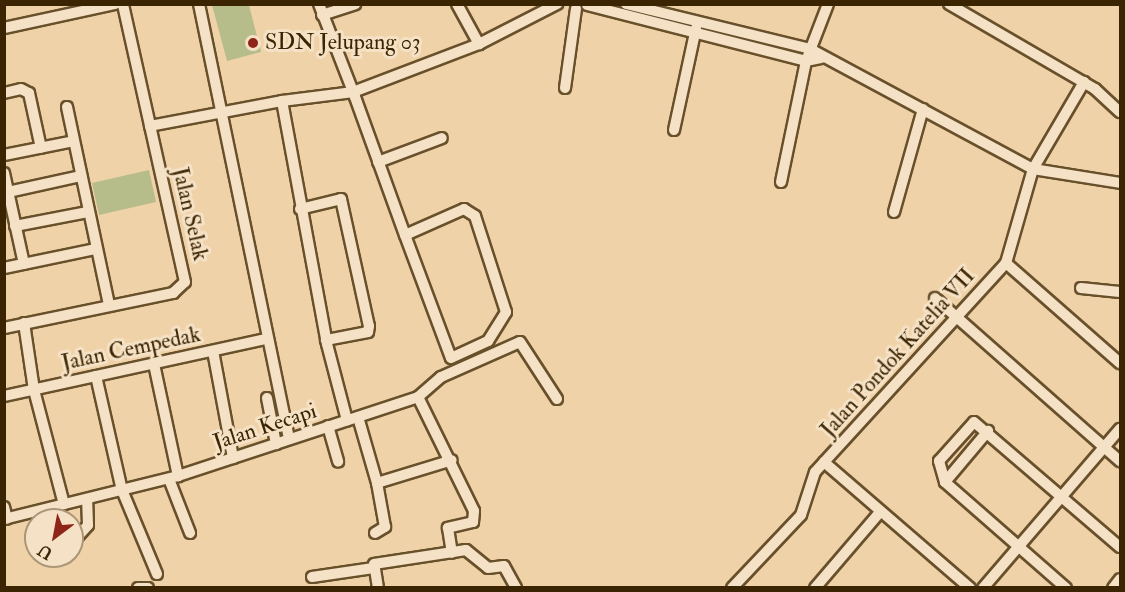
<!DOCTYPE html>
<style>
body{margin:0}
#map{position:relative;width:1125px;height:592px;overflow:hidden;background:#f0d2a8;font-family:"IM FELL Double Pica",serif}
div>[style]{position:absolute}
.green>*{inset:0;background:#b7bd8a}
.roads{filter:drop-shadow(2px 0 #68502b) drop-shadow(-2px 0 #68502b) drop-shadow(0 2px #68502b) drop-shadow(0 -2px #68502b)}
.minor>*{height:10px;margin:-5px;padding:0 5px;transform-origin:5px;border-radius:5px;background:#f5e2c6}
.dots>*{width:16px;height:16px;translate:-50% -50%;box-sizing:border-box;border:3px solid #f5e2c6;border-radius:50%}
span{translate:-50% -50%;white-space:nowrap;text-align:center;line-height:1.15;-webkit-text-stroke:6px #f5e2c6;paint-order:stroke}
.poi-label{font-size:22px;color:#3b2401}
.left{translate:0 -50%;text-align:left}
.street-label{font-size:22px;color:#3b2401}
.frame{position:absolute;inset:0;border:6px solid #3b2401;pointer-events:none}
.north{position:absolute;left:24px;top:508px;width:60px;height:60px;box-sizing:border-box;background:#f5e2c6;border:2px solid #ab9677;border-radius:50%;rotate:212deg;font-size:16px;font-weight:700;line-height:24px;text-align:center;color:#3b2401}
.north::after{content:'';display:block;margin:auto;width:21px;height:27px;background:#8f2418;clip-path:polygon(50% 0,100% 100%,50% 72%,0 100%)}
</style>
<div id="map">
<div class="green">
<i style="clip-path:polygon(212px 5px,249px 5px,261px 52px,227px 61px)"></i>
<i style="clip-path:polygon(149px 170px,156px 202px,99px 215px,92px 183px)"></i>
</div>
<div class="roads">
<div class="minor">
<i style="left:199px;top:4px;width:444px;rotate:78.3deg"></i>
<i style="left:319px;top:4px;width:100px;rotate:68.8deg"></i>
<i style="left:355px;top:97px;width:147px;rotate:70.1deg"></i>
<i style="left:405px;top:235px;width:131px;rotate:69.5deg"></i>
<i style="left:451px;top:358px;width:41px;rotate:-24.7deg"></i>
<i style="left:488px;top:341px;width:34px;rotate:-58deg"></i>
<i style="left:506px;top:312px;width:101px;rotate:-107.9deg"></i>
<i style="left:475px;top:216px;width:13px;rotate:-148deg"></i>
<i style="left:464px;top:209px;width:64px;rotate:156.2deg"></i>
<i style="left:457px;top:4px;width:46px;rotate:61.2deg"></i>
<i style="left:626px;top:4px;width:189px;rotate:13.7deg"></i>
<i style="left:810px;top:49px;width:253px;rotate:28.3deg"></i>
<i style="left:1033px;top:169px;width:88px;rotate:9.1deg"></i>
<i style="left:949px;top:4px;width:169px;rotate:30.2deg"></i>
<i style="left:1095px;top:89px;width:34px;rotate:43deg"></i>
<i style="left:587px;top:5px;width:226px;rotate:14.3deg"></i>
<i style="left:806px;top:61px;width:15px;rotate:-11deg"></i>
<i style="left:322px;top:15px;width:35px;rotate:-18deg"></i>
<i style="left:4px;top:28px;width:114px;rotate:-12.2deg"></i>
<i style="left:565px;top:88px;width:80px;rotate:-82.1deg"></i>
<i style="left:4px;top:93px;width:17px;rotate:-13deg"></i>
<i style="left:21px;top:89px;width:9px;rotate:27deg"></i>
<i style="left:29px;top:93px;width:56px;rotate:77.7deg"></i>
<i style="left:282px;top:101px;width:72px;rotate:-7.2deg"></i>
<i style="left:353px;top:92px;width:135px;rotate:-20.9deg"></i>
<i style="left:479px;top:44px;width:88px;rotate:-27.1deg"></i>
<i style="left:67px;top:107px;width:202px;rotate:78deg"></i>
<i style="left:150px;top:126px;width:134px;rotate:-10.7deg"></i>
<i style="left:282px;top:101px;width:247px;rotate:79.5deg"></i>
<i style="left:327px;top:344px;width:79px;rotate:75.3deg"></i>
<i style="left:674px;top:130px;width:104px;rotate:-77.8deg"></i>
<i style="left:4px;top:155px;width:71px;rotate:-11.3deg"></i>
<i style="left:378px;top:162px;width:68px;rotate:-20.6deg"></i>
<i style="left:4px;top:173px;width:93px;rotate:77.6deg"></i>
<i style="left:781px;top:182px;width:124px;rotate:-78.3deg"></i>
<i style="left:806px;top:61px;width:61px;rotate:-68.9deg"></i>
<i style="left:8px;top:192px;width:75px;rotate:-12.4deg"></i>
<i style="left:300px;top:209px;width:42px;rotate:-13.7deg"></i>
<i style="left:341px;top:199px;width:130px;rotate:77.6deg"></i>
<i style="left:369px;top:326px;width:6px;rotate:99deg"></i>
<i style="left:368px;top:332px;width:43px;rotate:169.2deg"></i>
<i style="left:894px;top:212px;width:107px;rotate:-74.3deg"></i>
<i style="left:15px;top:226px;width:74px;rotate:-10.9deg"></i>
<i style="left:1006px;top:263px;width:98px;rotate:-74deg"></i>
<i style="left:1033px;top:169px;width:101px;rotate:-59.6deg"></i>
<i style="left:4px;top:268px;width:94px;rotate:-11.7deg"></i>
<i style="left:1081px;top:288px;width:39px;rotate:6deg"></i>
<i style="left:935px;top:298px;width:247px;rotate:41.4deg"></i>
<i style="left:24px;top:323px;width:68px;rotate:81.5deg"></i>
<i style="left:34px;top:390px;width:118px;rotate:75.3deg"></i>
<i style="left:4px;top:328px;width:173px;rotate:-11.7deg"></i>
<i style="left:173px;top:293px;width:16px;rotate:-43deg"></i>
<i style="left:185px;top:282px;width:285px;rotate:-102.6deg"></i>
<i style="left:213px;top:351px;width:109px;rotate:79.4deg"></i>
<i style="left:154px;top:364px;width:115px;rotate:77.9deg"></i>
<i style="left:96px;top:376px;width:117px;rotate:77.2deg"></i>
<i style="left:122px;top:490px;width:91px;rotate:67.4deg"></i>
<i style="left:4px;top:396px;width:268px;rotate:-12.3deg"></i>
<i style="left:418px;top:397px;width:127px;rotate:63.8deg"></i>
<i style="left:474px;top:511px;width:11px;rotate:95deg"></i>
<i style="left:473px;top:522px;width:26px;rotate:167deg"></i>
<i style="left:448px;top:528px;width:25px;rotate:81deg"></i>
<i style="left:267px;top:398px;width:47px;rotate:78.9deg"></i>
<i style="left:358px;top:417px;width:69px;rotate:73.9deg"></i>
<i style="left:328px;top:426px;width:37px;rotate:74deg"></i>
<i style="left:824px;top:462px;width:193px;rotate:40.8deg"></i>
<i style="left:169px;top:479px;width:58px;rotate:68.7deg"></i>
<i style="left:945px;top:482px;width:67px;rotate:-49.9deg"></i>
<i style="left:4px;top:507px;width:12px;rotate:76deg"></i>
<i style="left:4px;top:519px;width:179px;rotate:-13.9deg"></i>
<i style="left:178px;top:476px;width:253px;rotate:-18.2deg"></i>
<i style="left:418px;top:397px;width:30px;rotate:-41deg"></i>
<i style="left:441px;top:377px;width:86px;rotate:-23.9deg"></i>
<i style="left:520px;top:342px;width:68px;rotate:57deg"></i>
<i style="left:375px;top:533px;width:12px;rotate:-31deg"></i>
<i style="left:385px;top:527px;width:45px;rotate:-100.3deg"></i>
<i style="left:377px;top:483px;width:78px;rotate:-17deg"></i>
<i style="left:72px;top:543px;width:24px;rotate:-48deg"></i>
<i style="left:88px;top:525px;width:26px;rotate:-92deg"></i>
<i style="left:312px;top:577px;width:62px;rotate:-8.4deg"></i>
<i style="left:138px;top:588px;width:10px"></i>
<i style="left:378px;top:588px;width:24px;rotate:-99deg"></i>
<i style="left:374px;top:564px;width:93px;rotate:-8.7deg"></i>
<i style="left:466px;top:550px;width:28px;rotate:39deg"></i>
<i style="left:488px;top:568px;width:16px;rotate:-7deg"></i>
<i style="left:504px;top:566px;width:25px;rotate:61deg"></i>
<i style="left:732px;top:588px;width:100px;rotate:-46.6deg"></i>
<i style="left:801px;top:515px;width:45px;rotate:-72deg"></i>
<i style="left:815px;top:472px;width:283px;rotate:-47.6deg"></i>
<i style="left:1006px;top:263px;width:152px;rotate:41.3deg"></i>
<i style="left:815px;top:588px;width:101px;rotate:-49.4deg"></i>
<i style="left:983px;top:588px;width:210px;rotate:-49.3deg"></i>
<i style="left:1066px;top:588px;width:161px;rotate:-138.8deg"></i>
<i style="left:945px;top:482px;width:22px;rotate:-106deg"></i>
<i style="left:939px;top:461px;width:52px;rotate:-48.1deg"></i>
<i style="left:974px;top:422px;width:192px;rotate:40.6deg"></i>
<i style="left:1113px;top:588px;width:11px;rotate:-52deg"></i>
</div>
</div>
<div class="dots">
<i style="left:253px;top:43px;background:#8f2418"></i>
</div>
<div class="poi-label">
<span class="left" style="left:265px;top:43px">SDN Jelupang 03</span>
</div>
<div class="street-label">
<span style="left:190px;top:214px;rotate:77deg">Jalan Selak</span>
<span style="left:131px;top:349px;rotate:-12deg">Jalan Cempedak</span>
<span style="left:898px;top:353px;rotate:-48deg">Jalan Pondok Katelia VII</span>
<span style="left:265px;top:427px;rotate:-18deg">Jalan Kecapi</span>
</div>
<div class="frame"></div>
<div class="north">U</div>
</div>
